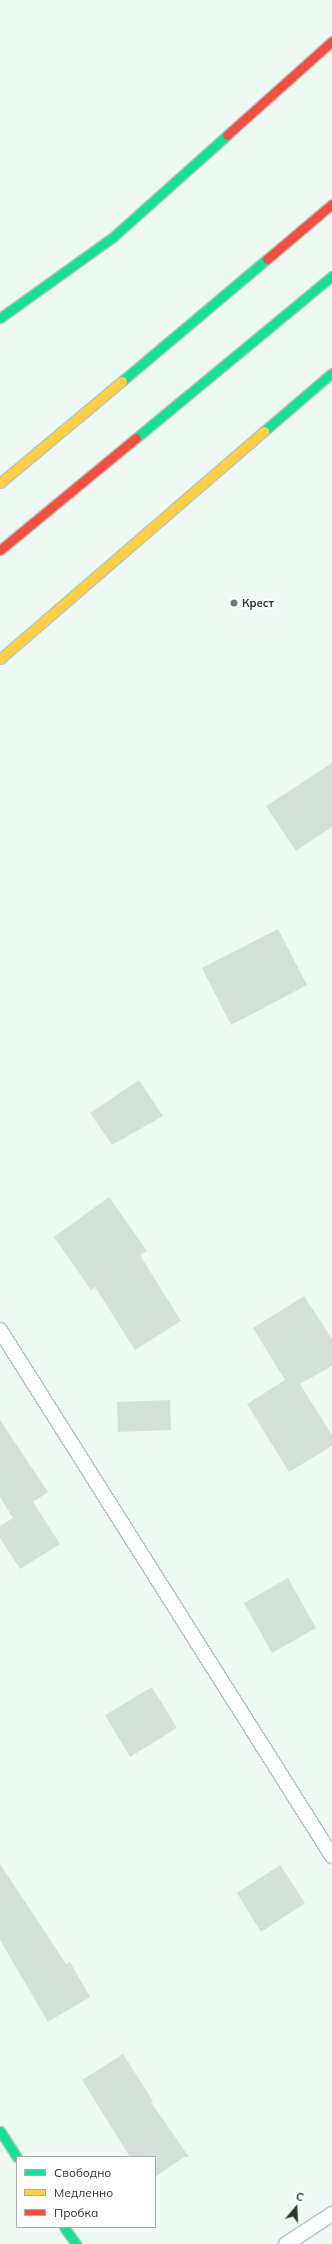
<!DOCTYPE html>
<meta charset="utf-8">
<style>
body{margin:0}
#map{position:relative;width:332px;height:2244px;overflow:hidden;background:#edf9f2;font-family:Mulish,sans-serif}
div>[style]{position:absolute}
.building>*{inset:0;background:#d5dfd9}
.roads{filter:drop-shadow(1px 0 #b9c4be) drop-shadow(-1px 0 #b9c4be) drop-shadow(0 1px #b9c4be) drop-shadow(0 -1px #b9c4be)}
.lane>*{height:14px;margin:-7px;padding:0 7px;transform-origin:7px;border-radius:7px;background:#fcfefd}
.fast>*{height:9px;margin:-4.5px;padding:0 4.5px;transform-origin:4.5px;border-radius:4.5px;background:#16e098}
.slow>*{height:9px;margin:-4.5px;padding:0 4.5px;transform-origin:4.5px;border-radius:4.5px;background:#ffcf43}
.jam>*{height:9px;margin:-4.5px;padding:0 4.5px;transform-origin:4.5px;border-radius:4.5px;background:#f24e42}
.dots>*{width:11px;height:11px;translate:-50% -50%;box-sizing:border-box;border:2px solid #fff;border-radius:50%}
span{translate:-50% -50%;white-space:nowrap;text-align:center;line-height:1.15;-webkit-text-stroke:3.5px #fff;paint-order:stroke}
.poi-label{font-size:11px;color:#2b3630;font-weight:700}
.left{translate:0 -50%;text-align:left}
.legend{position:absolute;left:16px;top:2156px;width:140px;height:72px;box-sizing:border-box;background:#fff;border:1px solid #aaafac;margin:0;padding:5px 7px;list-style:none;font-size:12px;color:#2b3630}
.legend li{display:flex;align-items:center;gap:8px;height:20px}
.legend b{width:20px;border:1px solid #aaafac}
.north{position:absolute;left:276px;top:2188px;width:40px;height:40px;-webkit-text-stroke:3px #fff;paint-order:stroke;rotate:19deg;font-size:11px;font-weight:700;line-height:16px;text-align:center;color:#2b3630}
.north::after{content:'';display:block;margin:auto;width:14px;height:18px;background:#2b3630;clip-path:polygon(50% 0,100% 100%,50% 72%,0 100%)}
</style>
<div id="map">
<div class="building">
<i style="clip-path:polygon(332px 763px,332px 827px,296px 851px,266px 806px)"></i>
<i style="clip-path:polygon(278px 929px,307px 985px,231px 1025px,202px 968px)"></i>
<i style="clip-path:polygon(139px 1080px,163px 1116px,112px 1145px,90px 1113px)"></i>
<i style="clip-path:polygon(109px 1197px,147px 1251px,140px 1255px,181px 1321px,135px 1350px,95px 1287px,91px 1290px,54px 1237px)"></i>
<i style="clip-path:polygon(304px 1296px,332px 1339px,332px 1366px,300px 1384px,332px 1435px,332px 1446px,289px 1472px,247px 1404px,285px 1380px,253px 1328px)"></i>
<i style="clip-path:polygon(170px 1400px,171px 1430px,118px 1432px,117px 1402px)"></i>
<i style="clip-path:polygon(0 1420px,48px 1492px,33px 1502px,60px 1544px,20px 1569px,0 1538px,0 1526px,13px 1518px,0 1497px)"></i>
<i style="clip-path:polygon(288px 1578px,316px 1628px,272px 1653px,244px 1603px)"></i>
<i style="clip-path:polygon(152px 1687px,177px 1728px,130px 1757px,105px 1715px)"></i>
<i style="clip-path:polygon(0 1864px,66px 1964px,70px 1962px,90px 1997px,48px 2022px,0 1940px)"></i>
<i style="clip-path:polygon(280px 1865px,305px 1903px,261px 1932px,237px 1893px)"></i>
<i style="clip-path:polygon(123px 2054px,153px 2101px,151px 2102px,189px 2157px,184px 2157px,155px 2177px,155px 2157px,130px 2157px,82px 2080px)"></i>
</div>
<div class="roads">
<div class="lane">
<i style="left:0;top:1330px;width:622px;rotate:57.74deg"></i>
<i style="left:286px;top:2244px;width:55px;rotate:-33.1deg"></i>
</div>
<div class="fast">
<i style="left:0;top:318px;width:139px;rotate:-35.6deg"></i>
<i style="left:113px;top:237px;width:153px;rotate:-41.8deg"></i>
<i style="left:122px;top:381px;width:189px;rotate:-40.1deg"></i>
<i style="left:264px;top:431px;width:89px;rotate:-40.5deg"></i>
<i style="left:136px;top:438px;width:254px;rotate:-39.6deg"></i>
<i style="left:0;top:2131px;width:31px;rotate:57deg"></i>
<i style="left:64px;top:2227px;width:21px;rotate:55deg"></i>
</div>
<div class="slow">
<i style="left:0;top:483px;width:159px;rotate:-39.9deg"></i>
<i style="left:0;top:659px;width:349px;rotate:-40.8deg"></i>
</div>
<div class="jam">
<i style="left:227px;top:135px;width:141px;rotate:-41.8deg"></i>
<i style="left:267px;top:259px;width:85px;rotate:-40.2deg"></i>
<i style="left:0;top:550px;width:176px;rotate:-39.5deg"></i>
</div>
</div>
<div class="dots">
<i style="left:234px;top:603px;background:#6f7a74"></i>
</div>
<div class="poi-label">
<span class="left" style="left:242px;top:603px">Крест</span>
</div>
<ul class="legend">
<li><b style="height:5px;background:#16e098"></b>Свободно</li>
<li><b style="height:5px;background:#ffcf43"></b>Медленно</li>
<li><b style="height:5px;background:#f24e42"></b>Пробка</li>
</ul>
<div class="north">С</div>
</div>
